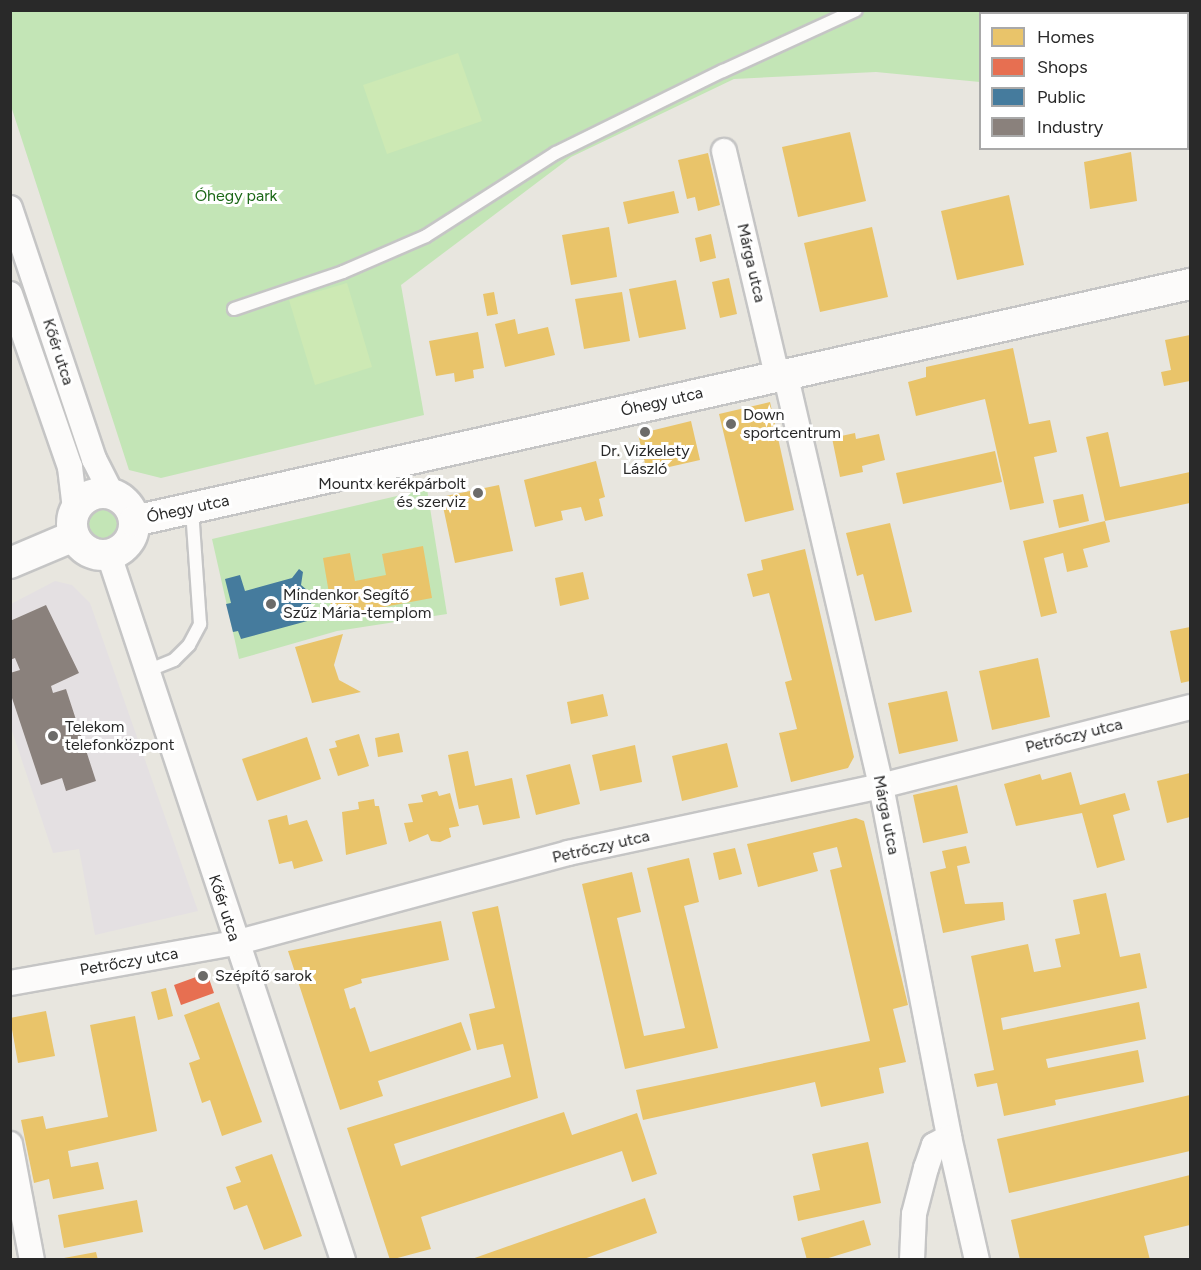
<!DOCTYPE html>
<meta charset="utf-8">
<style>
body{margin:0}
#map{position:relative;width:1201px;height:1270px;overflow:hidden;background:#e8e6df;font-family:Figtree,sans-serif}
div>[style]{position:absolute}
.industrial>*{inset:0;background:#e4e0e2}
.green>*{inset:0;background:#c3e5b6}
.round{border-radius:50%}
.pitch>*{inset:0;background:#cde9b4}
.homes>*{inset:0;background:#e9c46a}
.shops>*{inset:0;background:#e76f51}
.public>*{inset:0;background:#457b9d}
.industry>*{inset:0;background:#8a817c}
.roads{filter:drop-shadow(2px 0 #c5c5c5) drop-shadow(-2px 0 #c5c5c5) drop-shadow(0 2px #c5c5c5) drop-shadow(0 -2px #c5c5c5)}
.service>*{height:12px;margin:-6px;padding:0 6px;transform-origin:6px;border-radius:6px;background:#fcfbfa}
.minor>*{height:24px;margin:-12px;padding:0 12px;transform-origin:12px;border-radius:12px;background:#fcfbfa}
.tertiary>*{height:30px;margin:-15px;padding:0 15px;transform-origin:15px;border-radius:15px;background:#fcfbfa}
.tertiary>.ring{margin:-15px;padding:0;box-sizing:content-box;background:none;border:30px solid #fcfbfa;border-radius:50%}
.dots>*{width:16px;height:16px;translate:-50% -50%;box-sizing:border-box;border:3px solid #fff;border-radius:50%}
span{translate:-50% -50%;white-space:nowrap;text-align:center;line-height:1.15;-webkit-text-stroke:6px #fff;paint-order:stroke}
.park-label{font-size:16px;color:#1c6818}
.street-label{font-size:16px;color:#292929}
.poi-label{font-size:16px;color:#292929}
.left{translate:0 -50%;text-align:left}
.right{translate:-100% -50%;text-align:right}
.frame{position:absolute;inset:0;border:12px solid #292929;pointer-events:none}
.legend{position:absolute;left:979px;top:12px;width:210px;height:138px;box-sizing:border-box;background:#fff;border:2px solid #a9a9a9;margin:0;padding:8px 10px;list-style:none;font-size:18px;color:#292929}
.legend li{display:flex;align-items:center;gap:12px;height:30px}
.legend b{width:30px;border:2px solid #a9a9a9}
</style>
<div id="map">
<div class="industrial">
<i style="clip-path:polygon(55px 581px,72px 585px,90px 603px,198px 911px,95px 935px,79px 849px,53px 853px,11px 728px,11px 604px)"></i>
</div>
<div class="green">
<i style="clip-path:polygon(10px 11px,1190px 11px,1190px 84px,1188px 87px,1188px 14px,980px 14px,980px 82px,876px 72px,734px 79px,571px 157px,401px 285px,424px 415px,161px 478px,129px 470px,11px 106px)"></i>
<i style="clip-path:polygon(427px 489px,447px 614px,337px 631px,239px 659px,212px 539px)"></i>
<i class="round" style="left:84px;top:505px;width:36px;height:36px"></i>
</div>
<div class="pitch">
<i style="clip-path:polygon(458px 53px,482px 121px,387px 154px,363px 85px)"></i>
<i style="clip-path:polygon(347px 283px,372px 367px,315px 385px,289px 300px)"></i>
</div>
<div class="homes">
<i style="clip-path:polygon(850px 132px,866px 201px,798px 217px,782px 147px)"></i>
<i style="clip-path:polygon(1131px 152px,1137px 201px,1090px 209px,1084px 162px)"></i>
<i style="clip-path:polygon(708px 153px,720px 205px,698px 211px,695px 197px,687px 199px,678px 160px)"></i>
<i style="clip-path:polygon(674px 191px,679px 213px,628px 224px,623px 202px)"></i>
<i style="clip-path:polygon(1009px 195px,1024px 265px,957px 280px,941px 211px)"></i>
<i style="clip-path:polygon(609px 227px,617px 277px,571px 285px,562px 235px)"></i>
<i style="clip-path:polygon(872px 227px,888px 297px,820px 312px,804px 243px)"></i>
<i style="clip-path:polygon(711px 234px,716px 258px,700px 262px,695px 238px)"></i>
<i style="clip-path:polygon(729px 278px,737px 314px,720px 318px,712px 282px)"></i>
<i style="clip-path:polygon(676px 280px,686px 329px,639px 338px,629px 289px)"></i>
<i style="clip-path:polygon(494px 292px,498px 314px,487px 316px,483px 294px)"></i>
<i style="clip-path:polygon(622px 292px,630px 341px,584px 349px,575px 299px)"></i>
<i style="clip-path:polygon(515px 319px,518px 334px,548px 327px,555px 355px,505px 367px,495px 324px)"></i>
<i style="clip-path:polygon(478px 332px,484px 368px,473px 370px,474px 378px,455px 382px,454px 373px,436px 376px,429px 341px)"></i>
<i style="clip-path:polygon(1190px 335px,1190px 381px,1164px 386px,1161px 372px,1171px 370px,1165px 340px)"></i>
<i style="clip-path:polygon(1013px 348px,1029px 424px,1050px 420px,1057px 452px,1034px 457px,1044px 503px,1010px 510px,985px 399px,916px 416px,908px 382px,926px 377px,926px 367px)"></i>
<i style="clip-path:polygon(770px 402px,794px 510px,745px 522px,719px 414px)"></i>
<i style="clip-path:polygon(691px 421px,700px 460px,647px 472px,638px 434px)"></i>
<i style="clip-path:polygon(1108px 432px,1120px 487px,1190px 472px,1190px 503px,1105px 521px,1086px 437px)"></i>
<i style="clip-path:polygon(855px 433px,856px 439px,879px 434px,885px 460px,862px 466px,863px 472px,840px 477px,832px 438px)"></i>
<i style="clip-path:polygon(995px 451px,1002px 482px,903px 504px,896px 473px)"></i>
<i style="clip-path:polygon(596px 461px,605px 497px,599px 499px,603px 516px,585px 521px,581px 507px,561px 511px,563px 520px,535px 527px,524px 480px)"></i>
<i style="clip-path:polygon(499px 485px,513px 551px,455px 563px,441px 497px)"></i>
<i style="clip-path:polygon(1083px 494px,1089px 521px,1059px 528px,1053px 500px)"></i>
<i style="clip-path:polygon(1105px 521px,1110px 542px,1083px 549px,1088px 567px,1067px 572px,1063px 553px,1044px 558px,1057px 613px,1041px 617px,1023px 541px)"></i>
<i style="clip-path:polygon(890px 523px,912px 612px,875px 621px,863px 574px,857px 576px,846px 533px)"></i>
<i style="clip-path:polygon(423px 546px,432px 598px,341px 615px,341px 609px,332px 611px,323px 558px,350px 553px,355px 581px,386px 575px,382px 554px)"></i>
<i style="clip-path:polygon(805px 549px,854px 757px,848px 768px,791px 782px,779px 733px,797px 729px,785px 682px,792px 680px,769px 593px,753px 597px,747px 574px,763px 570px,761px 560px)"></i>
<i style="clip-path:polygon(583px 572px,589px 599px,560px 606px,555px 578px)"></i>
<i style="clip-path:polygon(1190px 627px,1190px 681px,1181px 683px,1170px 631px)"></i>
<i style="clip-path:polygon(343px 634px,334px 665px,339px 680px,361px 692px,312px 703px,295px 647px)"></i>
<i style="clip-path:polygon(1038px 658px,1050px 717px,992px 730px,979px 671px)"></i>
<i style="clip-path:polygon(947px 691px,958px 741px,899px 754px,888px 703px)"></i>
<i style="clip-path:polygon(603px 694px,608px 716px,571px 724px,567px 702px)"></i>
<i style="clip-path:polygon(399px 733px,403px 752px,378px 757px,375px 738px)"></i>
<i style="clip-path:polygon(359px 734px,369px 766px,338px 776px,329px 749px,337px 747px,335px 741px)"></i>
<i style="clip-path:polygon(307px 737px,321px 779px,257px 801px,242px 759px)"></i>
<i style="clip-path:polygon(727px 743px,738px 787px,682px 801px,672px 756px)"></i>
<i style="clip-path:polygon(635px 745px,642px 782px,600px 791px,592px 755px)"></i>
<i style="clip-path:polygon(468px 751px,475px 786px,512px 778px,520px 818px,483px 825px,478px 805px,459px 809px,448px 755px)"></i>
<i style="clip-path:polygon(570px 764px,580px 804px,536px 815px,526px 775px)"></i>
<i style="clip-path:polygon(1071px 772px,1080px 805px,1125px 793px,1130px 810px,1113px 815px,1125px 860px,1097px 868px,1082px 813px,1016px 826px,1004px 784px,1040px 774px,1042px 780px)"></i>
<i style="clip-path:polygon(1190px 773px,1190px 817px,1167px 823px,1157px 781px)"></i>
<i style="clip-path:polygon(957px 785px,968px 833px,923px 843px,913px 795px)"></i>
<i style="clip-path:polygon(437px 791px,439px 796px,450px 793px,459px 826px,449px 828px,451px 837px,440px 842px,431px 841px,428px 834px,409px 842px,404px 823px,413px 822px,408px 804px,423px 802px,421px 795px)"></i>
<i style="clip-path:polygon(374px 799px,375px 806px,379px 806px,387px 844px,346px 855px,342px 812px,359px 809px,358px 802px)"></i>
<i style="clip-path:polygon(287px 815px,289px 825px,307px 820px,323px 861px,294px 869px,292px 861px,279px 864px,268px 820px)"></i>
<i style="clip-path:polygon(856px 818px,864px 821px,908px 1005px,893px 1009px,906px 1062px,879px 1068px,884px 1093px,821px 1107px,815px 1082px,643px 1120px,636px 1090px,870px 1041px,830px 870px,842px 867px,837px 847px,813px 853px,818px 871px,758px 887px,747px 844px)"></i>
<i style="clip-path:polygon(966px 846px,970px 863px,957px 866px,965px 904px,1003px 902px,1005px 920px,943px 933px,930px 872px,946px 868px,942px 851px)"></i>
<i style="clip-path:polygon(735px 848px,742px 874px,719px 880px,713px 853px)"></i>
<i style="clip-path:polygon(689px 858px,699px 902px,684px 906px,718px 1048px,625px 1069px,582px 884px,632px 872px,641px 912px,617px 918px,644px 1036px,685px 1028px,647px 868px)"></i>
<i style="clip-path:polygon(1106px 893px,1120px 957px,1140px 953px,1147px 988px,1001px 1018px,1003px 1030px,1139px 1002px,1146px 1039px,1046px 1059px,1048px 1068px,1138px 1050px,1144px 1082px,1055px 1100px,1056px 1105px,1004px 1116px,997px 1083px,977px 1087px,974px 1074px,994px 1070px,971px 956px,1028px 944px,1034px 972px,1061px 967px,1055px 939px,1080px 934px,1073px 900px)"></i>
<i style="clip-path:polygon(498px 906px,538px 1098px,394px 1144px,401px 1166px,564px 1112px,572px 1135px,637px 1113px,657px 1174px,632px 1182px,622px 1151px,421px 1217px,431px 1249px,390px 1260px,347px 1128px,511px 1077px,503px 1044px,477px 1050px,469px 1014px,495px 1008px,472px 912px)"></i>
<i style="clip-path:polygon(441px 921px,449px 960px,361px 979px,362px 983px,344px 989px,350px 1009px,355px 1007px,370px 1052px,461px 1022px,471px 1050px,378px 1081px,383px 1096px,340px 1110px,288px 951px)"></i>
<i style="clip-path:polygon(166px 988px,173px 1016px,158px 1020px,151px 992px)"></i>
<i style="clip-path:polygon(219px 1002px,262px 1122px,222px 1136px,210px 1100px,202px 1103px,189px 1063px,200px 1059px,184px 1015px)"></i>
<i style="clip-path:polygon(46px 1011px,55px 1056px,18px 1063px,10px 1018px)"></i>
<i style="clip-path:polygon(135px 1016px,157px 1131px,68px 1151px,71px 1167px,98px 1162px,104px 1189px,53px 1199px,49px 1179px,34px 1183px,21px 1120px,43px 1116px,46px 1129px,108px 1117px,90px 1025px)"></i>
<i style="clip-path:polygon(1190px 1095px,1190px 1151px,1009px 1193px,997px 1139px)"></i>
<i style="clip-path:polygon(868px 1142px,881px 1203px,798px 1221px,793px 1196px,820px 1190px,812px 1154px)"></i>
<i style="clip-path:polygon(272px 1154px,302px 1236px,264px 1250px,247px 1205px,234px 1210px,226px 1187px,241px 1182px,235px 1167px)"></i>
<i style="clip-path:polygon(1190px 1175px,1190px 1225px,1144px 1236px,1150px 1260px,1020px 1260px,1011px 1220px)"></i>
<i style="clip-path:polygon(645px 1198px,657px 1233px,581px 1260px,469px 1260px)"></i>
<i style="clip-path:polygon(137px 1200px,143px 1232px,64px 1248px,58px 1215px)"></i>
<i style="clip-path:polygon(864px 1220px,871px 1245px,822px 1260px,807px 1260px,801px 1238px)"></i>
<i style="clip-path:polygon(96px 1252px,98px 1260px,64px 1260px,64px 1258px)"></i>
</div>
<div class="shops">
<i style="clip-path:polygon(207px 973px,214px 993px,181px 1005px,174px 985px)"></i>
</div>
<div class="public">
<i style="clip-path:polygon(299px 569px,303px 572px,301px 585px,314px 596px,308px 611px,311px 620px,241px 639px,238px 631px,233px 632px,226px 604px,231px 603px,225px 579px,240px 575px,245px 591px,292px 578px)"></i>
</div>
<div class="industry">
<i style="clip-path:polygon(46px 605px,79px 673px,51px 686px,53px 693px,66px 689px,96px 781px,66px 791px,62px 778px,41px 785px,10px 692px,10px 673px,20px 670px,15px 658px,10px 660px,10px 621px)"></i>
</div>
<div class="roads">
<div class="service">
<i style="left:234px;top:309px;width:115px;rotate:-18.7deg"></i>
<i style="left:343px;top:272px;width:90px;rotate:-23.4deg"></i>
<i style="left:426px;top:236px;width:154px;rotate:-32.6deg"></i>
<i style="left:556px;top:153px;width:186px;rotate:-26.2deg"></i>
<i style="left:723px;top:71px;width:146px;rotate:-24.6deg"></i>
<i style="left:147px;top:671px;width:29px;rotate:-22deg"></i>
<i style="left:174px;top:660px;width:21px;rotate:-45deg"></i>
<i style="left:189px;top:645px;width:24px;rotate:-62deg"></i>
<i style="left:200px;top:624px;width:114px;rotate:-94deg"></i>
</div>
<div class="minor">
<i style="left:724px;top:151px;width:230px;rotate:76.7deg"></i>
<i style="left:10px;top:208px;width:265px;rotate:71.5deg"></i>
<i style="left:94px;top:459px;width:38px;rotate:63deg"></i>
<i style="left:10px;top:294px;width:183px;rotate:70.9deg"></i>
<i style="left:70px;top:467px;width:42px;rotate:83.2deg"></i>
<i style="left:785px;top:373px;width:424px;rotate:76.9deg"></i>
<i style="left:881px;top:786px;width:358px;rotate:79deg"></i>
<i style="left:949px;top:1137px;width:126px;rotate:77.2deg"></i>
<i style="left:109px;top:555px;width:743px;rotate:71.64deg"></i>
<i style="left:10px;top:983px;width:229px;rotate:-10.1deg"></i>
<i style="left:235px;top:943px;width:345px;rotate:-15.1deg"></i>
<i style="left:568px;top:853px;width:320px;rotate:-12.1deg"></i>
<i style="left:881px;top:786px;width:319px;rotate:-14.3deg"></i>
<i style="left:10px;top:1144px;width:118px;rotate:79.3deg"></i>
<i style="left:912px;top:1260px;width:46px;rotate:-87.5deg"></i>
<i style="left:914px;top:1214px;width:48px;rotate:-75.4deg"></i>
<i style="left:926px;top:1168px;width:24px;rotate:-71deg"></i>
<i style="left:934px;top:1145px;width:17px;rotate:-28deg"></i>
</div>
<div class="tertiary">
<i class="ring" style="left:72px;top:493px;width:32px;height:32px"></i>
<i style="left:134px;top:521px;width:1082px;rotate:-12.65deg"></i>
<i style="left:10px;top:563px;width:69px;rotate:-22.9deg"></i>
</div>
</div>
<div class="dots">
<i style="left:731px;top:424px;background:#6c6b69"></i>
<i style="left:645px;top:432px;background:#6c6b69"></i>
<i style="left:478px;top:493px;background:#6c6b69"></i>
<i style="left:271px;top:604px;background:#6c6b69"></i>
<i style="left:53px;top:736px;background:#6c6b69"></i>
<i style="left:203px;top:976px;background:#6c6b69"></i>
</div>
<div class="park-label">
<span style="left:236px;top:196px">Óhegy park</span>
</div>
<div class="street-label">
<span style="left:751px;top:263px;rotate:77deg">Márga utca</span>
<span style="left:58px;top:352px;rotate:72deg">Kőér utca</span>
<span style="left:662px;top:402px;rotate:-13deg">Óhegy utca</span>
<span style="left:188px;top:509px;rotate:-12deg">Óhegy utca</span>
<span style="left:1074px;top:736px;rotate:-14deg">Petrőczy utca</span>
<span style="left:886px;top:815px;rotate:79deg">Márga utca</span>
<span style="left:601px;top:847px;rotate:-13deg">Petrőczy utca</span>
<span style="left:224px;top:908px;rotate:72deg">Kőér utca</span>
<span style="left:129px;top:962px;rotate:-10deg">Petrőczy utca</span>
</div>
<div class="poi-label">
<span class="left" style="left:743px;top:424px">Down<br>sportcentrum</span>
<span style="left:645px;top:460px">Dr. Vizkelety<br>László</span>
<span class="right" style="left:466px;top:493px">Mountx kerékpárbolt<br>és szerviz</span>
<span class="left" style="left:283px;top:604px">Mindenkor Segítő<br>Szűz Mária-templom</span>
<span class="left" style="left:65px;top:736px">Telekom<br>telefonközpont</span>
<span class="left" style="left:215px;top:976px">Szépítő sarok</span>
</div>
<div class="frame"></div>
<ul class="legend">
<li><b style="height:16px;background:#e9c46a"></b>Homes</li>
<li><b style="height:16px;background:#e76f51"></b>Shops</li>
<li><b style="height:16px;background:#457b9d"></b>Public</li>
<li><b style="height:16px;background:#8a817c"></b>Industry</li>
</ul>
</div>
